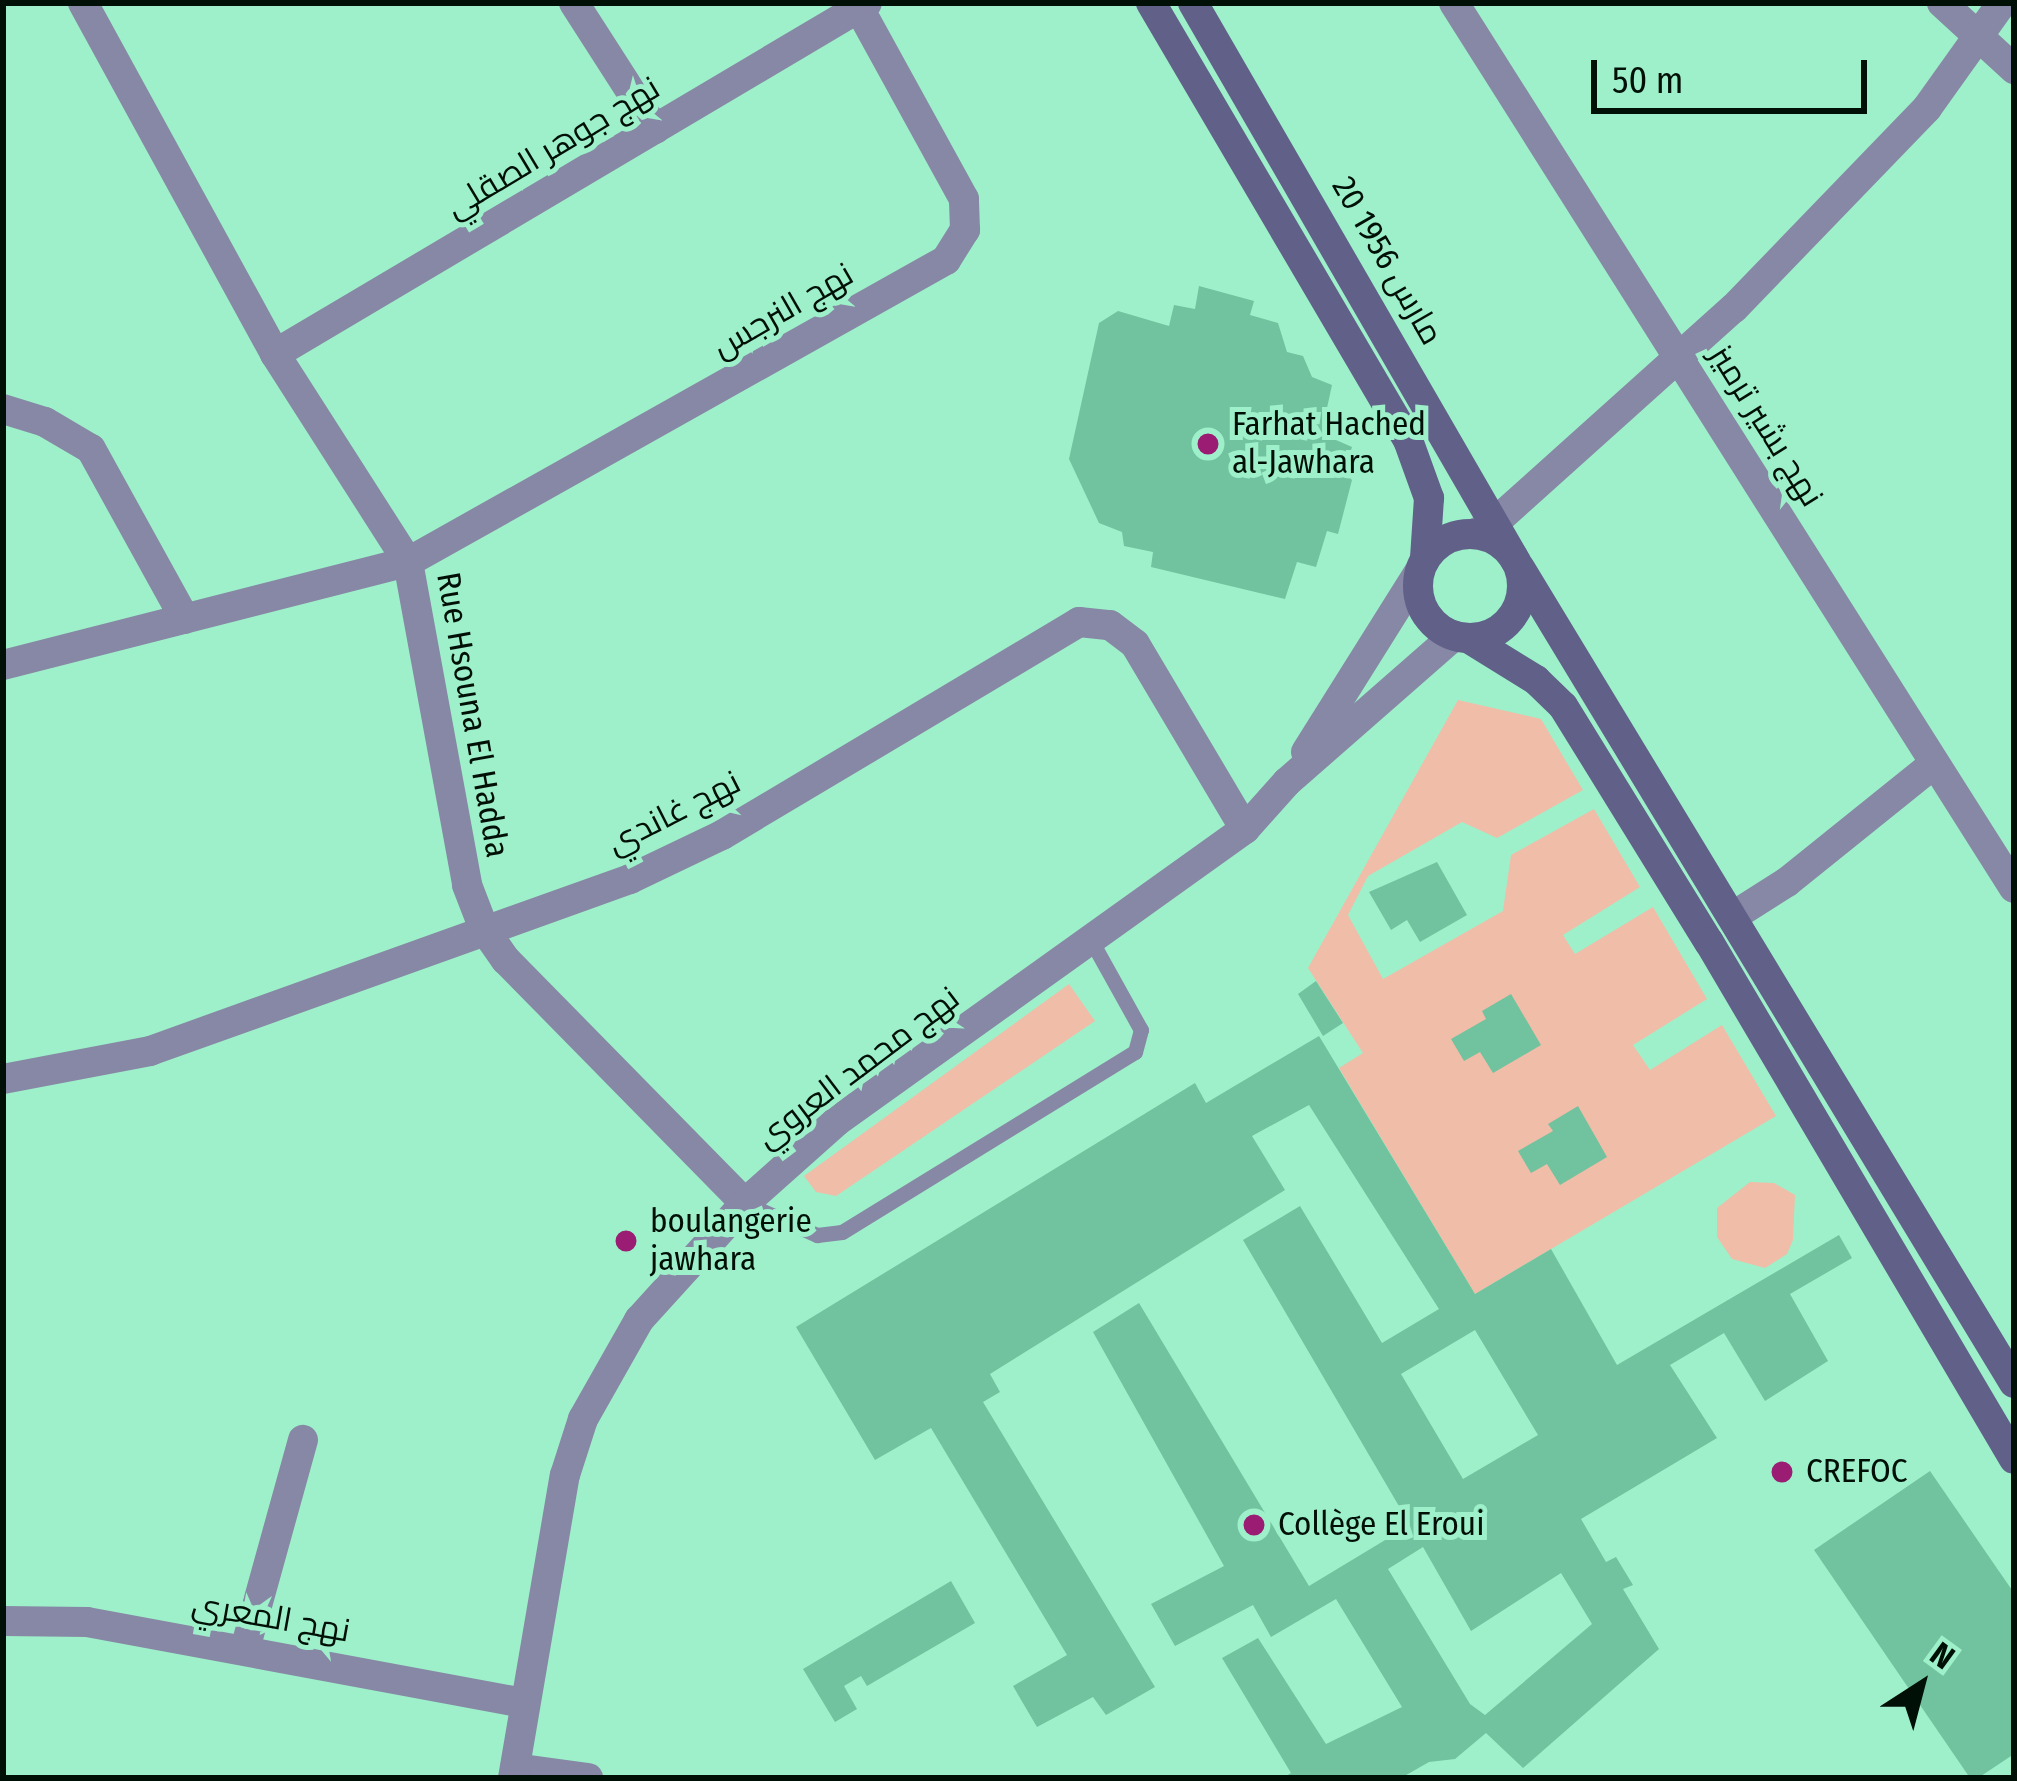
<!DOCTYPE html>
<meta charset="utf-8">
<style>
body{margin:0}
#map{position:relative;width:2017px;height:1781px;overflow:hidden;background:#9ef0ca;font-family:"Fira Sans Condensed",Cairo,sans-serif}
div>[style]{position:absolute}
.green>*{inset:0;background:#efbda8}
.building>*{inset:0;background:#71c29e}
.service>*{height:15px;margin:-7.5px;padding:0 7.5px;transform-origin:7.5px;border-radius:7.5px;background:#8788a5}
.minor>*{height:30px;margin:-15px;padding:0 15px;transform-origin:15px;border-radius:15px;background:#8788a5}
.secondary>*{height:30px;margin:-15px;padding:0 15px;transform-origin:15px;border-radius:15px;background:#606089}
.secondary>.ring{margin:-15px;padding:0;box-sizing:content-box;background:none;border:30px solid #606089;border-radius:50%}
.dots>*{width:33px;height:33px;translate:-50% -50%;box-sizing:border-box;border:6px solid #9ef0ca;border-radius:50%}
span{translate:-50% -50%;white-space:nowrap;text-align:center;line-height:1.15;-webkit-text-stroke:10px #9ef0ca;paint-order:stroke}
.street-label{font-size:33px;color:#001007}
.poi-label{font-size:33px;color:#001007}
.left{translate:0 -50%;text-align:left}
.frame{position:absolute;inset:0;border:6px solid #001007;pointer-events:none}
.north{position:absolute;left:1861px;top:1625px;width:120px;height:120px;-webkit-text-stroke:9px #9ef0ca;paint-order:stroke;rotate:36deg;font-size:33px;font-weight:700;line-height:48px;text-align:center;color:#001007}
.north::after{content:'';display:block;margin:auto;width:42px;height:54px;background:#001007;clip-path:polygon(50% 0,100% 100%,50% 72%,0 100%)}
.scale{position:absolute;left:1591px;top:60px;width:276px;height:54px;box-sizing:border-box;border:6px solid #001007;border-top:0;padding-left:15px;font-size:36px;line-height:42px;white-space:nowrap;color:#001007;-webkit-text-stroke:9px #9ef0ca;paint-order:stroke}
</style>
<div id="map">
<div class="green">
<i style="clip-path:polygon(1458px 700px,1541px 719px,1583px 790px,1497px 838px,1462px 822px,1368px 876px,1348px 915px,1383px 979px,1503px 911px,1511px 855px,1594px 809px,1640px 887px,1563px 935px,1575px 954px,1653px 907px,1707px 999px,1633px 1045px,1650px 1070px,1722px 1025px,1776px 1116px,1475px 1294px,1339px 1068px,1363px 1053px,1308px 968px)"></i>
<i style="clip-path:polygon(1069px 984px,1095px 1021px,836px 1196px,816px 1192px,804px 1176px)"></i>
<i style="clip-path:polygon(1750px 1182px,1774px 1183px,1795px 1195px,1793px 1240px,1787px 1254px,1765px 1268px,1732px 1259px,1717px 1237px,1717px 1208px)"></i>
</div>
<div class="building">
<i style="clip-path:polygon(1199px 286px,1254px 301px,1250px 315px,1278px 323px,1287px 352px,1303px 356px,1312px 377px,1332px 385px,1327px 408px,1345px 418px,1336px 440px,1352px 447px,1344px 472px,1352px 480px,1338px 534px,1327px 531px,1316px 567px,1297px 562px,1285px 599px,1151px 567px,1153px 552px,1124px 546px,1122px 532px,1099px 523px,1069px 459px,1099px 323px,1118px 311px,1169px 326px,1174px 305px,1195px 309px)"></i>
<i style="clip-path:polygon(1437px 862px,1467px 915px,1420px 942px,1407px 920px,1391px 930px,1369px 892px)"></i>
<i style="clip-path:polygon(1316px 981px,1343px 1023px,1323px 1036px,1298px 994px)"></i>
<i style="clip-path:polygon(1511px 994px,1541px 1045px,1493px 1073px,1480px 1052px,1464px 1061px,1451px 1039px,1486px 1019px,1482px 1011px)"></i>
<i style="clip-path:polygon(evenodd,1319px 1036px,1475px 1294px,1551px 1249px,1617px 1365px,1839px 1235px,1852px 1258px,1790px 1294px,1828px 1361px,1765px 1401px,1724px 1333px,1670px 1365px,1717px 1438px,1581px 1519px,1606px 1562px,1616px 1557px,1633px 1585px,1623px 1589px,1659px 1649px,1523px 1768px,1486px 1733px,1455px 1759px,1429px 1762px,1401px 1778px,1283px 1778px,1291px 1773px,1222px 1658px,1258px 1638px,1326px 1744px,1402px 1707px,1336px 1599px,1271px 1637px,1253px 1605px,1175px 1646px,1151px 1604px,1224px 1566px,1093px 1332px,1139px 1303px,1309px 1586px,1410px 1525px,1243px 1240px,1300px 1206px,1382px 1343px,1439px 1309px,1309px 1105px,1252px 1136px,1285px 1190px,990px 1374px,1000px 1392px,983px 1402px,1155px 1687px,1106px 1715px,1093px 1697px,1037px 1727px,1013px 1686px,1067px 1655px,931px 1428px,875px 1460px,796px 1327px,1195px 1083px,1206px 1103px,1319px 1036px,1475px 1330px,1538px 1435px,1463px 1479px,1401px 1374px,1475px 1330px,1319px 1036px,1423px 1547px,1471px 1631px,1561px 1573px,1592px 1624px,1485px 1715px,1470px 1704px,1388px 1569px,1423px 1547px)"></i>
<i style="clip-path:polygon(1578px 1106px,1607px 1157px,1560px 1185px,1547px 1164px,1531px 1173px,1518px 1151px,1553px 1131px,1548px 1124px)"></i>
<i style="clip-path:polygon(1930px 1471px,2014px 1593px,2014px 1754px,1978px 1778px,1970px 1778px,1814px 1550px)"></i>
<i style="clip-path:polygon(951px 1581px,975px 1623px,867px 1686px,861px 1676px,844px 1686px,857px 1709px,835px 1722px,803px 1669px)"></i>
</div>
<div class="service">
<i style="left:745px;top:1203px;width:79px;rotate:24deg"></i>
<i style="left:817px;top:1235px;width:25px;rotate:-7deg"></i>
<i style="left:842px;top:1232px;width:344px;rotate:-31.6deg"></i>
<i style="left:1135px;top:1052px;width:23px;rotate:-75deg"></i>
<i style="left:1141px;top:1030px;width:101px;rotate:-119.1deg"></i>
</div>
<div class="minor">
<i style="left:83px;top:3px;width:400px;rotate:61.3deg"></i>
<i style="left:275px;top:354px;width:247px;rotate:57.4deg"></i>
<i style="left:408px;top:562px;width:328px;rotate:79.6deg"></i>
<i style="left:467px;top:885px;width:47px;rotate:68.9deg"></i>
<i style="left:484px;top:929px;width:38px;rotate:55deg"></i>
<i style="left:506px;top:960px;width:341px;rotate:45.5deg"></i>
<i style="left:574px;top:3px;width:150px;rotate:57.3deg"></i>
<i style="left:1454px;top:3px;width:1047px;rotate:57.68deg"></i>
<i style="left:1942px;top:3px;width:98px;rotate:42.5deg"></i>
<i style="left:275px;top:354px;width:688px;rotate:-30.66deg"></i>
<i style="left:3px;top:409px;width:44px;rotate:17.2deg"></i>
<i style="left:45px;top:422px;width:53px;rotate:30.4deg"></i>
<i style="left:91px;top:449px;width:194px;rotate:61.1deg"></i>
<i style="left:1474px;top:534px;width:23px;rotate:-29deg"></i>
<i style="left:1494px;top:523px;width:322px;rotate:-41.9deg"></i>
<i style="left:1734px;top:308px;width:278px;rotate:-46deg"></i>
<i style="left:1927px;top:108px;width:129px;rotate:-54.5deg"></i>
<i style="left:3px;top:665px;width:418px;rotate:-14.3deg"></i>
<i style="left:408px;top:562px;width:617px;rotate:-29.31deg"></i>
<i style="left:946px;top:260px;width:36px;rotate:-58deg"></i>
<i style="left:965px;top:230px;width:31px;rotate:-92deg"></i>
<i style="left:964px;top:199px;width:218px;rotate:-118.8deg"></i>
<i style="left:1306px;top:752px;width:215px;rotate:-57.9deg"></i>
<i style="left:1735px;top:915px;width:62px;rotate:-32.4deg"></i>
<i style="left:1787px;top:882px;width:189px;rotate:-38.8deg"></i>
<i style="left:3px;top:1079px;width:150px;rotate:-10.8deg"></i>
<i style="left:150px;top:1051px;width:510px;rotate:-19.71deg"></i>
<i style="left:630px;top:879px;width:102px;rotate:-25.6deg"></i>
<i style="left:722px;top:835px;width:416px;rotate:-30.8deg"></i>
<i style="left:1079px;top:622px;width:31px;rotate:6deg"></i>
<i style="left:1110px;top:625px;width:31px;rotate:37deg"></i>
<i style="left:1135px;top:644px;width:215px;rotate:59.3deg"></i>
<i style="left:3px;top:1621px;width:84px;rotate:0.7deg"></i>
<i style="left:87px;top:1622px;width:444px;rotate:10.5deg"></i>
<i style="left:245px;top:1649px;width:217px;rotate:-74.5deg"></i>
<i style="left:515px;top:1768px;width:74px;rotate:7.8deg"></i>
<i style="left:513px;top:1778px;width:307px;rotate:-80.3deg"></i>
<i style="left:565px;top:1475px;width:59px;rotate:-72.2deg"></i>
<i style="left:583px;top:1419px;width:114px;rotate:-60.5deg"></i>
<i style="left:639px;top:1320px;width:158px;rotate:-47.8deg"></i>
<i style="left:745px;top:1203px;width:123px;rotate:-41.7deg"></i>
<i style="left:837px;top:1121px;width:502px;rotate:-35.59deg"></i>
<i style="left:1245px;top:829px;width:63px;rotate:-48.2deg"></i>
<i style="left:1287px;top:782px;width:222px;rotate:-41.2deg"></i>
</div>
<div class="secondary">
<i style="left:1151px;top:3px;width:507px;rotate:59.54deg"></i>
<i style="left:1408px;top:440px;width:62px;rotate:70.1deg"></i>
<i style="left:1429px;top:498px;width:60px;rotate:93.8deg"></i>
<i style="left:1193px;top:3px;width:641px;rotate:59.96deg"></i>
<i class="ring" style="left:1418px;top:534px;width:74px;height:74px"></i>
<i style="left:1520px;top:568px;width:953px;rotate:58.78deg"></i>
<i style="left:1468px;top:638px;width:80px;rotate:31.7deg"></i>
<i style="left:1536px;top:680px;width:37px;rotate:44deg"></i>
<i style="left:1563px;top:706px;width:278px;rotate:58.3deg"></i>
<i style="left:1709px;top:942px;width:600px;rotate:59.46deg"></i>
</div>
<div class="dots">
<i style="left:1208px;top:444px;background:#9a1c73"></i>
<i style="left:626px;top:1241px;background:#9a1c73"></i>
<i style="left:1782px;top:1472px;background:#9a1c73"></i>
<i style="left:1254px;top:1525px;background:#9a1c73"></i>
</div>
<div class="street-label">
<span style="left:553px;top:148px;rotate:-31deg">نهج جوهر الصقلي</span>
<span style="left:1387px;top:261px;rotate:60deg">20 مارس 1956</span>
<span style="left:783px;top:311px;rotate:-30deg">نهج النرجس</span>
<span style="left:1766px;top:426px;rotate:58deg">نهج بشير ترميز</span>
<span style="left:472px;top:715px;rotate:80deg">Rue Hsouna El Hadda</span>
<span style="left:674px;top:813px;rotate:-27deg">نهج غاندي</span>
<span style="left:858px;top:1068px;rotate:-37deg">نهج محمد العروي</span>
<span style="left:271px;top:1618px;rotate:10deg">نهج المعري</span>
</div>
<div class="poi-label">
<span class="left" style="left:1232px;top:444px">Farhat Hached<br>al-Jawhara</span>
<span class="left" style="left:650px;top:1241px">boulangerie<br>jawhara</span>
<span class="left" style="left:1806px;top:1472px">CREFOC</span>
<span class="left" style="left:1278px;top:1525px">Collège El Eroui</span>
</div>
<div class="frame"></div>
<div class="north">N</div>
<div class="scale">50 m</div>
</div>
